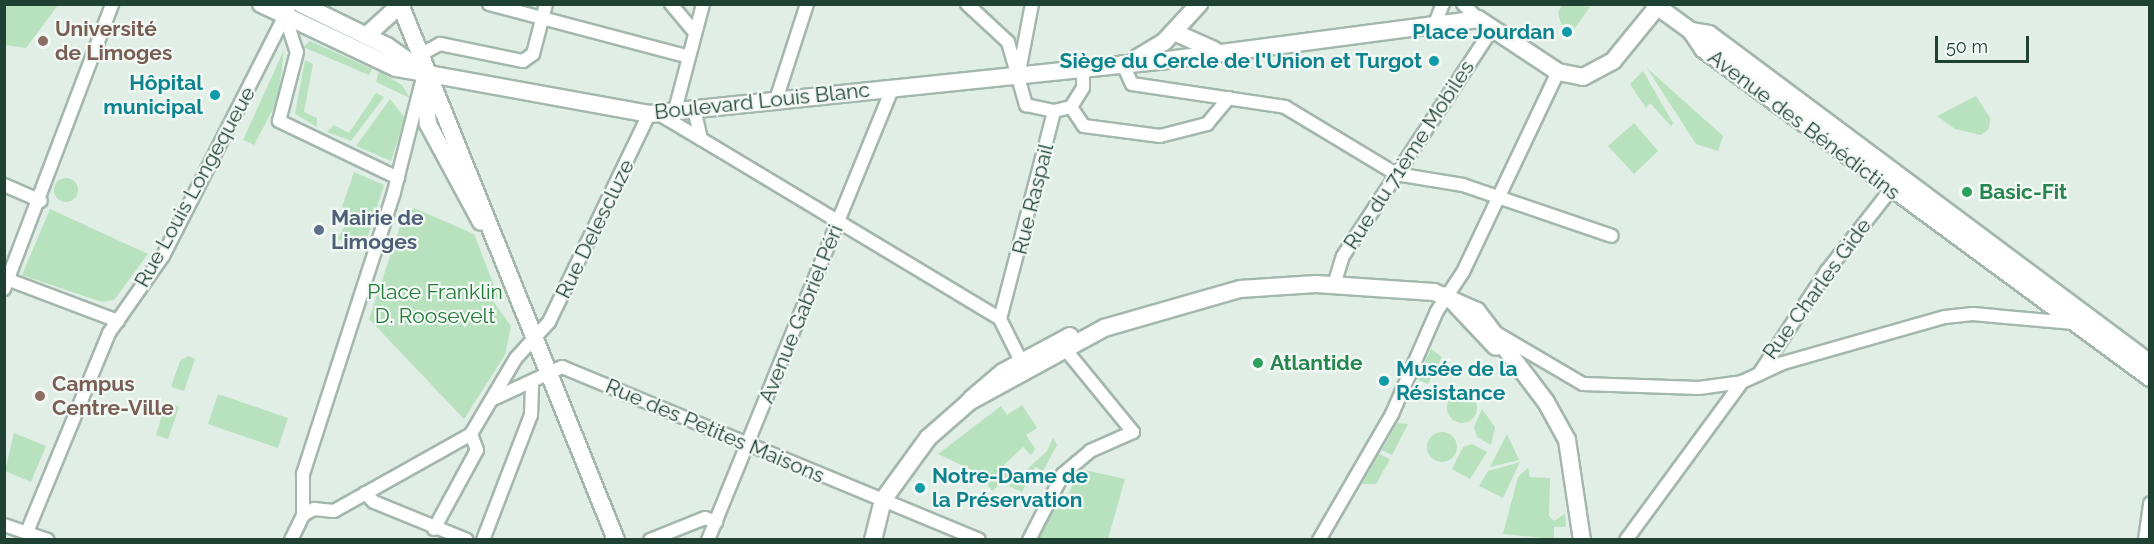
<!DOCTYPE html>
<meta charset="utf-8">
<style>
body{margin:0}
#map{position:relative;width:2154px;height:544px;overflow:hidden;background:#e1eee6;font-family:Raleway,sans-serif}
div>[style]{position:absolute}
.green>*{inset:0;background:#b8e1bd}
.round{border-radius:50%}
.roads{filter:drop-shadow(2px 0 #a3b7ad) drop-shadow(-2px 0 #a3b7ad) drop-shadow(0 2px #a3b7ad) drop-shadow(0 -2px #a3b7ad)}
.minor>*{height:12px;margin:-6px;padding:0 6px;transform-origin:6px;border-radius:6px;background:#fff}
.secondary>*{height:16px;margin:-8px;padding:0 8px;transform-origin:8px;border-radius:8px;background:#fff}
.dots>*{width:16px;height:16px;translate:-50% -50%;box-sizing:border-box;border:3px solid #f2f9f5;border-radius:50%}
span{translate:-50% -50%;white-space:nowrap;text-align:center;line-height:1.15;-webkit-text-stroke:4.5px #f2f9f5;paint-order:stroke}
.education-label{font-size:21px;color:#785e54;font-weight:700}
.left{translate:0 -50%;text-align:left}
.culture-label{font-size:21px;color:#0d838f;font-weight:700}
.right{translate:-100% -50%;text-align:right}
.street-label{font-size:21px;color:#1f4133}
.leisure-label{font-size:21px;color:#27864d;font-weight:700}
.service-label{font-size:21px;color:#4e5e75;font-weight:700}
.park-label{font-size:21px;color:#247c3a}
.frame{position:absolute;inset:0;border:6px solid #1f4133;pointer-events:none}
.scale{position:absolute;left:1935px;top:36px;width:94px;height:27px;box-sizing:border-box;border:3px solid #1f4133;border-top:0;padding-left:8px;font-size:18px;line-height:21px;white-space:nowrap;color:#1f4133;-webkit-text-stroke:4px #f2f9f5;paint-order:stroke}
</style>
<div id="map">
<div class="green">
<i style="clip-path:polygon(5px 4px,58px 4px,58px 5px,26px 48px,5px 45px)"></i>
<i style="clip-path:polygon(1563px 4px,1590px 7px,1572px 32px,1561px 24px,1558px 12px)"></i>
<i style="clip-path:polygon(310px 41px,372px 69px,369px 75px,303px 47px)"></i>
<i style="clip-path:polygon(284px 50px,278px 100px,254px 145px,243px 140px)"></i>
<i style="clip-path:polygon(305px 60px,313px 64px,304px 112px,317px 118px,317px 127px,295px 114px)"></i>
<i style="clip-path:polygon(1647px 68px,1723px 136px,1718px 151px,1696px 144px)"></i>
<i style="clip-path:polygon(379px 71px,402px 85px,410px 98px,376px 82px)"></i>
<i style="clip-path:polygon(1643px 71px,1673px 123px,1671px 126px,1650px 103px,1646px 108px,1630px 84px)"></i>
<i style="clip-path:polygon(376px 93px,384px 97px,351px 141px,327px 132px,334px 125px,349px 133px)"></i>
<i style="clip-path:polygon(1976px 96px,1990px 118px,1989px 129px,1981px 135px,1955px 129px,1937px 116px)"></i>
<i style="clip-path:polygon(390px 99px,405px 118px,391px 161px,356px 146px)"></i>
<i style="clip-path:polygon(1634px 123px,1658px 151px,1634px 174px,1608px 146px)"></i>
<i style="clip-path:polygon(354px 172px,384px 185px,365px 245px,360px 247px,338px 239px,351px 212px,342px 207px)"></i>
<i class="round" style="left:54px;top:178px;width:24px;height:24px"></i>
<i style="clip-path:polygon(414px 208px,474px 234px,498px 296px,493px 301px,511px 326px,505px 355px,464px 419px,369px 319px,403px 218px)"></i>
<i style="clip-path:polygon(50px 209px,148px 254px,114px 300px,102px 302px,22px 275px)"></i>
<i style="clip-path:polygon(1431px 349px,1442px 357px,1428px 384px,1417px 379px)"></i>
<i style="clip-path:polygon(188px 356px,195px 359px,184px 391px,171px 387px,180px 361px)"></i>
<i class="round" style="left:1447px;top:393px;width:30px;height:30px"></i>
<i style="clip-path:polygon(218px 394px,288px 418px,278px 448px,208px 424px)"></i>
<i style="clip-path:polygon(166px 402px,179px 407px,168px 439px,156px 435px)"></i>
<i style="clip-path:polygon(1022px 405px,1037px 428px,1026px 435px,1035px 449px,1031px 455px,1023px 447px,1004px 465px,1011px 475px,992px 491px,980px 474px,938px 454px,1001px 406px,1007px 415px)"></i>
<i style="clip-path:polygon(1482px 409px,1495px 427px,1491px 445px,1477px 437px,1474px 427px)"></i>
<i style="clip-path:polygon(1397px 423px,1408px 424px,1392px 455px,1382px 450px)"></i>
<i class="round" style="left:1427px;top:432px;width:30px;height:30px"></i>
<i style="clip-path:polygon(14px 433px,46px 446px,31px 482px,5px 471px)"></i>
<i style="clip-path:polygon(1507px 434px,1519px 460px,1490px 467px)"></i>
<i style="clip-path:polygon(1053px 438px,1057px 445px,1043px 471px,1035px 467px,1022px 492px,1009px 486px,1047px 451px)"></i>
<i style="clip-path:polygon(1472px 444px,1487px 452px,1470px 479px,1452px 469px,1463px 447px)"></i>
<i style="clip-path:polygon(1379px 454px,1390px 459px,1376px 484px,1362px 484px)"></i>
<i style="clip-path:polygon(1520px 462px,1503px 498px,1479px 486px,1488px 471px)"></i>
<i style="clip-path:polygon(1528px 468px,1530px 477px,1550px 478px,1549px 516px,1554px 521px,1565px 514px,1566px 527px,1554px 527px,1554px 539px,1503px 534px,1518px 477px)"></i>
<i style="clip-path:polygon(1080px 469px,1125px 479px,1108px 539px,1034px 540px,1058px 493px,1067px 497px)"></i>
</div>
<div class="roads">
<div class="minor">
<i style="left:489px;top:4px;width:204px;rotate:14.8deg"></i>
<i style="left:671px;top:4px;width:35px;rotate:50deg"></i>
<i style="left:967px;top:4px;width:56px;rotate:42.8deg"></i>
<i style="left:1008px;top:42px;width:66px;rotate:74.1deg"></i>
<i style="left:1026px;top:105px;width:29px;rotate:12deg"></i>
<i style="left:1054px;top:111px;width:17px;rotate:-13deg"></i>
<i style="left:1071px;top:107px;width:22px;rotate:-58deg"></i>
<i style="left:1083px;top:88px;width:22px;rotate:-90deg"></i>
<i style="left:1463px;top:4px;width:21px;rotate:45deg"></i>
<i style="left:285px;top:16px;width:38px;rotate:72deg"></i>
<i style="left:297px;top:52px;width:71px;rotate:104.6deg"></i>
<i style="left:279px;top:121px;width:132px;rotate:25.6deg"></i>
<i style="left:1434px;top:26px;width:24px;rotate:-68deg"></i>
<i style="left:418px;top:56px;width:25px;rotate:-29deg"></i>
<i style="left:440px;top:44px;width:85px;rotate:11.6deg"></i>
<i style="left:523px;top:61px;width:12px;rotate:-35deg"></i>
<i style="left:533px;top:54px;width:52px;rotate:-75.4deg"></i>
<i style="left:1122px;top:62px;width:24px;rotate:66deg"></i>
<i style="left:1132px;top:84px;width:155px;rotate:8.5deg"></i>
<i style="left:1285px;top:107px;width:130px;rotate:31.1deg"></i>
<i style="left:1396px;top:174px;width:68px;rotate:9.3deg"></i>
<i style="left:1463px;top:185px;width:157px;rotate:18.9deg"></i>
<i style="left:1019px;top:72px;width:69px;rotate:-79.2deg"></i>
<i style="left:775px;top:103px;width:104px;rotate:-72.1deg"></i>
<i style="left:1071px;top:107px;width:23px;rotate:56deg"></i>
<i style="left:1084px;top:126px;width:77px;rotate:7.5deg"></i>
<i style="left:1160px;top:136px;width:49px;rotate:-14.3deg"></i>
<i style="left:1207px;top:124px;width:34px;rotate:-50deg"></i>
<i style="left:659px;top:114px;width:49px;rotate:30.8deg"></i>
<i style="left:701px;top:139px;width:27px;rotate:-103deg"></i>
<i style="left:674px;top:114px;width:114px;rotate:-75.2deg"></i>
<i style="left:701px;top:139px;width:349px;rotate:31deg"></i>
<i style="left:4px;top:185px;width:40px;rotate:23.4deg"></i>
<i style="left:4px;top:278px;width:122px;rotate:20.7deg"></i>
<i style="left:1334px;top:285px;width:30px;rotate:-73deg"></i>
<i style="left:1343px;top:256px;width:272px;rotate:-56.7deg"></i>
<i style="left:4px;top:289px;width:305px;rotate:-69.2deg"></i>
<i style="left:1496px;top:333px;width:101px;rotate:30.4deg"></i>
<i style="left:1583px;top:384px;width:116px;rotate:2deg"></i>
<i style="left:1699px;top:388px;width:43px;rotate:-7.9deg"></i>
<i style="left:1742px;top:382px;width:45px;rotate:-24.9deg"></i>
<i style="left:1783px;top:363px;width:168px;rotate:-15.9deg"></i>
<i style="left:1945px;top:317px;width:28px;rotate:-6deg"></i>
<i style="left:1973px;top:314px;width:98px;rotate:5.2deg"></i>
<i style="left:1024px;top:367px;width:54px;rotate:-116.6deg"></i>
<i style="left:1000px;top:319px;width:215px;rotate:-75.4deg"></i>
<i style="left:1759px;top:374px;width:123px;rotate:-56.6deg"></i>
<i style="left:1827px;top:271px;width:112px;rotate:-51.9deg"></i>
<i style="left:493px;top:399px;width:76px;rotate:-24.9deg"></i>
<i style="left:562px;top:367px;width:451px;rotate:22.5deg"></i>
<i style="left:365px;top:493px;width:13px;rotate:45deg"></i>
<i style="left:374px;top:502px;width:100px;rotate:22.2deg"></i>
<i style="left:303px;top:515px;width:13px;rotate:-29deg"></i>
<i style="left:314px;top:509px;width:20px;rotate:6deg"></i>
<i style="left:334px;top:511px;width:157px;rotate:-29.3deg"></i>
<i style="left:471px;top:434px;width:88px;rotate:-59.4deg"></i>
<i style="left:516px;top:358px;width:49px;rotate:-47.5deg"></i>
<i style="left:549px;top:322px;width:231px;rotate:-64.3deg"></i>
<i style="left:303px;top:515px;width:41px;rotate:-90deg"></i>
<i style="left:303px;top:474px;width:296px;rotate:-72.1deg"></i>
<i style="left:394px;top:192px;width:110px;rotate:-75.8deg"></i>
<i style="left:4px;top:525px;width:46px;rotate:18.8deg"></i>
<i style="left:434px;top:529px;width:90px;rotate:-61.4deg"></i>
<i style="left:477px;top:450px;width:17px;rotate:-111deg"></i>
<i style="left:27px;top:532px;width:215px;rotate:-67.6deg"></i>
<i style="left:109px;top:333px;width:94px;rotate:-55deg"></i>
<i style="left:163px;top:256px;width:283px;rotate:-63.1deg"></i>
<i style="left:291px;top:540px;width:28px;rotate:-64deg"></i>
<i style="left:483px;top:540px;width:134px;rotate:-69deg"></i>
<i style="left:531px;top:415px;width:31px;rotate:-88deg"></i>
<i style="left:650px;top:540px;width:59px;rotate:-21.8deg"></i>
<i style="left:705px;top:518px;width:12px;rotate:20deg"></i>
<i style="left:708px;top:540px;width:489px;rotate:-67.8deg"></i>
<i style="left:1029px;top:540px;width:74px;rotate:-62.7deg"></i>
<i style="left:1063px;top:474px;width:35px;rotate:-40deg"></i>
<i style="left:1090px;top:451px;width:47px;rotate:-23.8deg"></i>
<i style="left:1133px;top:432px;width:107px;rotate:-129.3deg"></i>
<i style="left:1319px;top:540px;width:146px;rotate:-59.9deg"></i>
<i style="left:1392px;top:414px;width:112px;rotate:-66.4deg"></i>
<i style="left:1437px;top:311px;width:47px;rotate:-56.3deg"></i>
<i style="left:1463px;top:272px;width:221px;rotate:-64.6deg"></i>
<i style="left:1626px;top:540px;width:196px;rotate:-53.7deg"></i>
<i style="left:2145px;top:540px;width:37px;rotate:-82deg"></i>
</div>
<div class="secondary">
<i style="left:261px;top:4px;width:149px;rotate:25.4deg"></i>
<i style="left:396px;top:68px;width:257px;rotate:10.3deg"></i>
<i style="left:649px;top:114px;width:522px;rotate:-5.94deg"></i>
<i style="left:1168px;top:60px;width:313px;rotate:-7.5deg"></i>
<i style="left:1478px;top:19px;width:96px;rotate:33.5deg"></i>
<i style="left:1558px;top:72px;width:25px;rotate:11deg"></i>
<i style="left:1583px;top:77px;width:34px;rotate:-28deg"></i>
<i style="left:1613px;top:61px;width:70px;rotate:-50.8deg"></i>
<i style="left:301px;top:4px;width:96px;rotate:26deg"></i>
<i style="left:387px;top:46px;width:40px;rotate:34.9deg"></i>
<i style="left:400px;top:4px;width:578px;rotate:68.05deg"></i>
<i style="left:1654px;top:4px;width:46px;rotate:36.1deg"></i>
<i style="left:1691px;top:31px;width:22px;rotate:56deg"></i>
<i style="left:1703px;top:49px;width:555px;rotate:36.35deg"></i>
<i style="left:1691px;top:31px;width:18px;rotate:9deg"></i>
<i style="left:1709px;top:34px;width:550px;rotate:36.72deg"></i>
<i style="left:1174px;top:32px;width:44px;rotate:24.2deg"></i>
<i style="left:366px;top:36px;width:46px;rotate:-42.4deg"></i>
<i style="left:1137px;top:58px;width:31px;rotate:-31deg"></i>
<i style="left:1164px;top:42px;width:52px;rotate:-47.4deg"></i>
<i style="left:424px;top:81px;width:43px;rotate:84.7deg"></i>
<i style="left:428px;top:124px;width:111px;rotate:61.6deg"></i>
<i style="left:1447px;top:295px;width:71px;rotate:46.7deg"></i>
<i style="left:971px;top:399px;width:42px;rotate:-40.2deg"></i>
<i style="left:1003px;top:372px;width:76px;rotate:-28.2deg"></i>
<i style="left:873px;top:540px;width:41px;rotate:-76deg"></i>
<i style="left:883px;top:500px;width:77px;rotate:-54deg"></i>
<i style="left:928px;top:438px;width:55px;rotate:-41.3deg"></i>
<i style="left:969px;top:402px;width:154px;rotate:-28.7deg"></i>
<i style="left:1104px;top:328px;width:141px;rotate:-16deg"></i>
<i style="left:1240px;top:289px;width:76px;rotate:-3.8deg"></i>
<i style="left:1316px;top:284px;width:118px;rotate:3.9deg"></i>
<i style="left:1434px;top:292px;width:47px;rotate:23.8deg"></i>
<i style="left:1477px;top:311px;width:114px;rotate:52.8deg"></i>
<i style="left:1546px;top:402px;width:43px;rotate:61.1deg"></i>
<i style="left:1567px;top:440px;width:101px;rotate:81.5deg"></i>
</div>
</div>
<div class="dots">
<i style="left:1567px;top:32px;background:#0f9aa8"></i>
<i style="left:43px;top:41px;background:#8d6e63"></i>
<i style="left:1434px;top:61px;background:#0f9aa8"></i>
<i style="left:215px;top:95px;background:#0f9aa8"></i>
<i style="left:1967px;top:192px;background:#2e9e5b"></i>
<i style="left:319px;top:230px;background:#5c6f8a"></i>
<i style="left:1258px;top:363px;background:#2e9e5b"></i>
<i style="left:1384px;top:381px;background:#0f9aa8"></i>
<i style="left:40px;top:396px;background:#8d6e63"></i>
<i style="left:920px;top:488px;background:#0f9aa8"></i>
</div>
<div class="education-label">
<span class="left" style="left:55px;top:41px">Université<br>de Limoges</span>
<span class="left" style="left:52px;top:396px">Campus<br>Centre-Ville</span>
</div>
<div class="culture-label">
<span class="right" style="left:1555px;top:32px">Place Jourdan</span>
<span class="right" style="left:1422px;top:61px">Siège du Cercle de l'Union et Turgot</span>
<span class="right" style="left:203px;top:95px">Hôpital<br>municipal</span>
<span class="left" style="left:1396px;top:381px">Musée de la<br>Résistance</span>
<span class="left" style="left:932px;top:488px">Notre-Dame de<br>la Préservation</span>
</div>
<div class="street-label">
<span style="left:762px;top:101px;rotate:-6deg">Boulevard Louis Blanc</span>
<span style="left:1804px;top:125px;rotate:37deg">Avenue des Bénédictins</span>
<span style="left:1409px;top:155px;rotate:-57deg">Rue du 71ème Mobiles</span>
<span style="left:195px;top:187px;rotate:-61deg">Rue Louis Longequeue</span>
<span style="left:1033px;top:199px;rotate:-76deg">Rue Raspail</span>
<span style="left:595px;top:229px;rotate:-64deg">Rue Delescluze</span>
<span style="left:1817px;top:289px;rotate:-54deg">Rue Charles Gide</span>
<span style="left:801px;top:314px;rotate:-68deg">Avenue Gabriel Péri</span>
<span style="left:715px;top:431px;rotate:23deg">Rue des Petites Maisons</span>
</div>
<div class="leisure-label">
<span class="left" style="left:1979px;top:192px">Basic-Fit</span>
<span class="left" style="left:1270px;top:363px">Atlantide</span>
</div>
<div class="service-label">
<span class="left" style="left:331px;top:230px">Mairie de<br>Limoges</span>
</div>
<div class="park-label">
<span style="left:435px;top:304px">Place Franklin<br>D. Roosevelt</span>
</div>
<div class="frame"></div>
<div class="scale">50 m</div>
</div>
